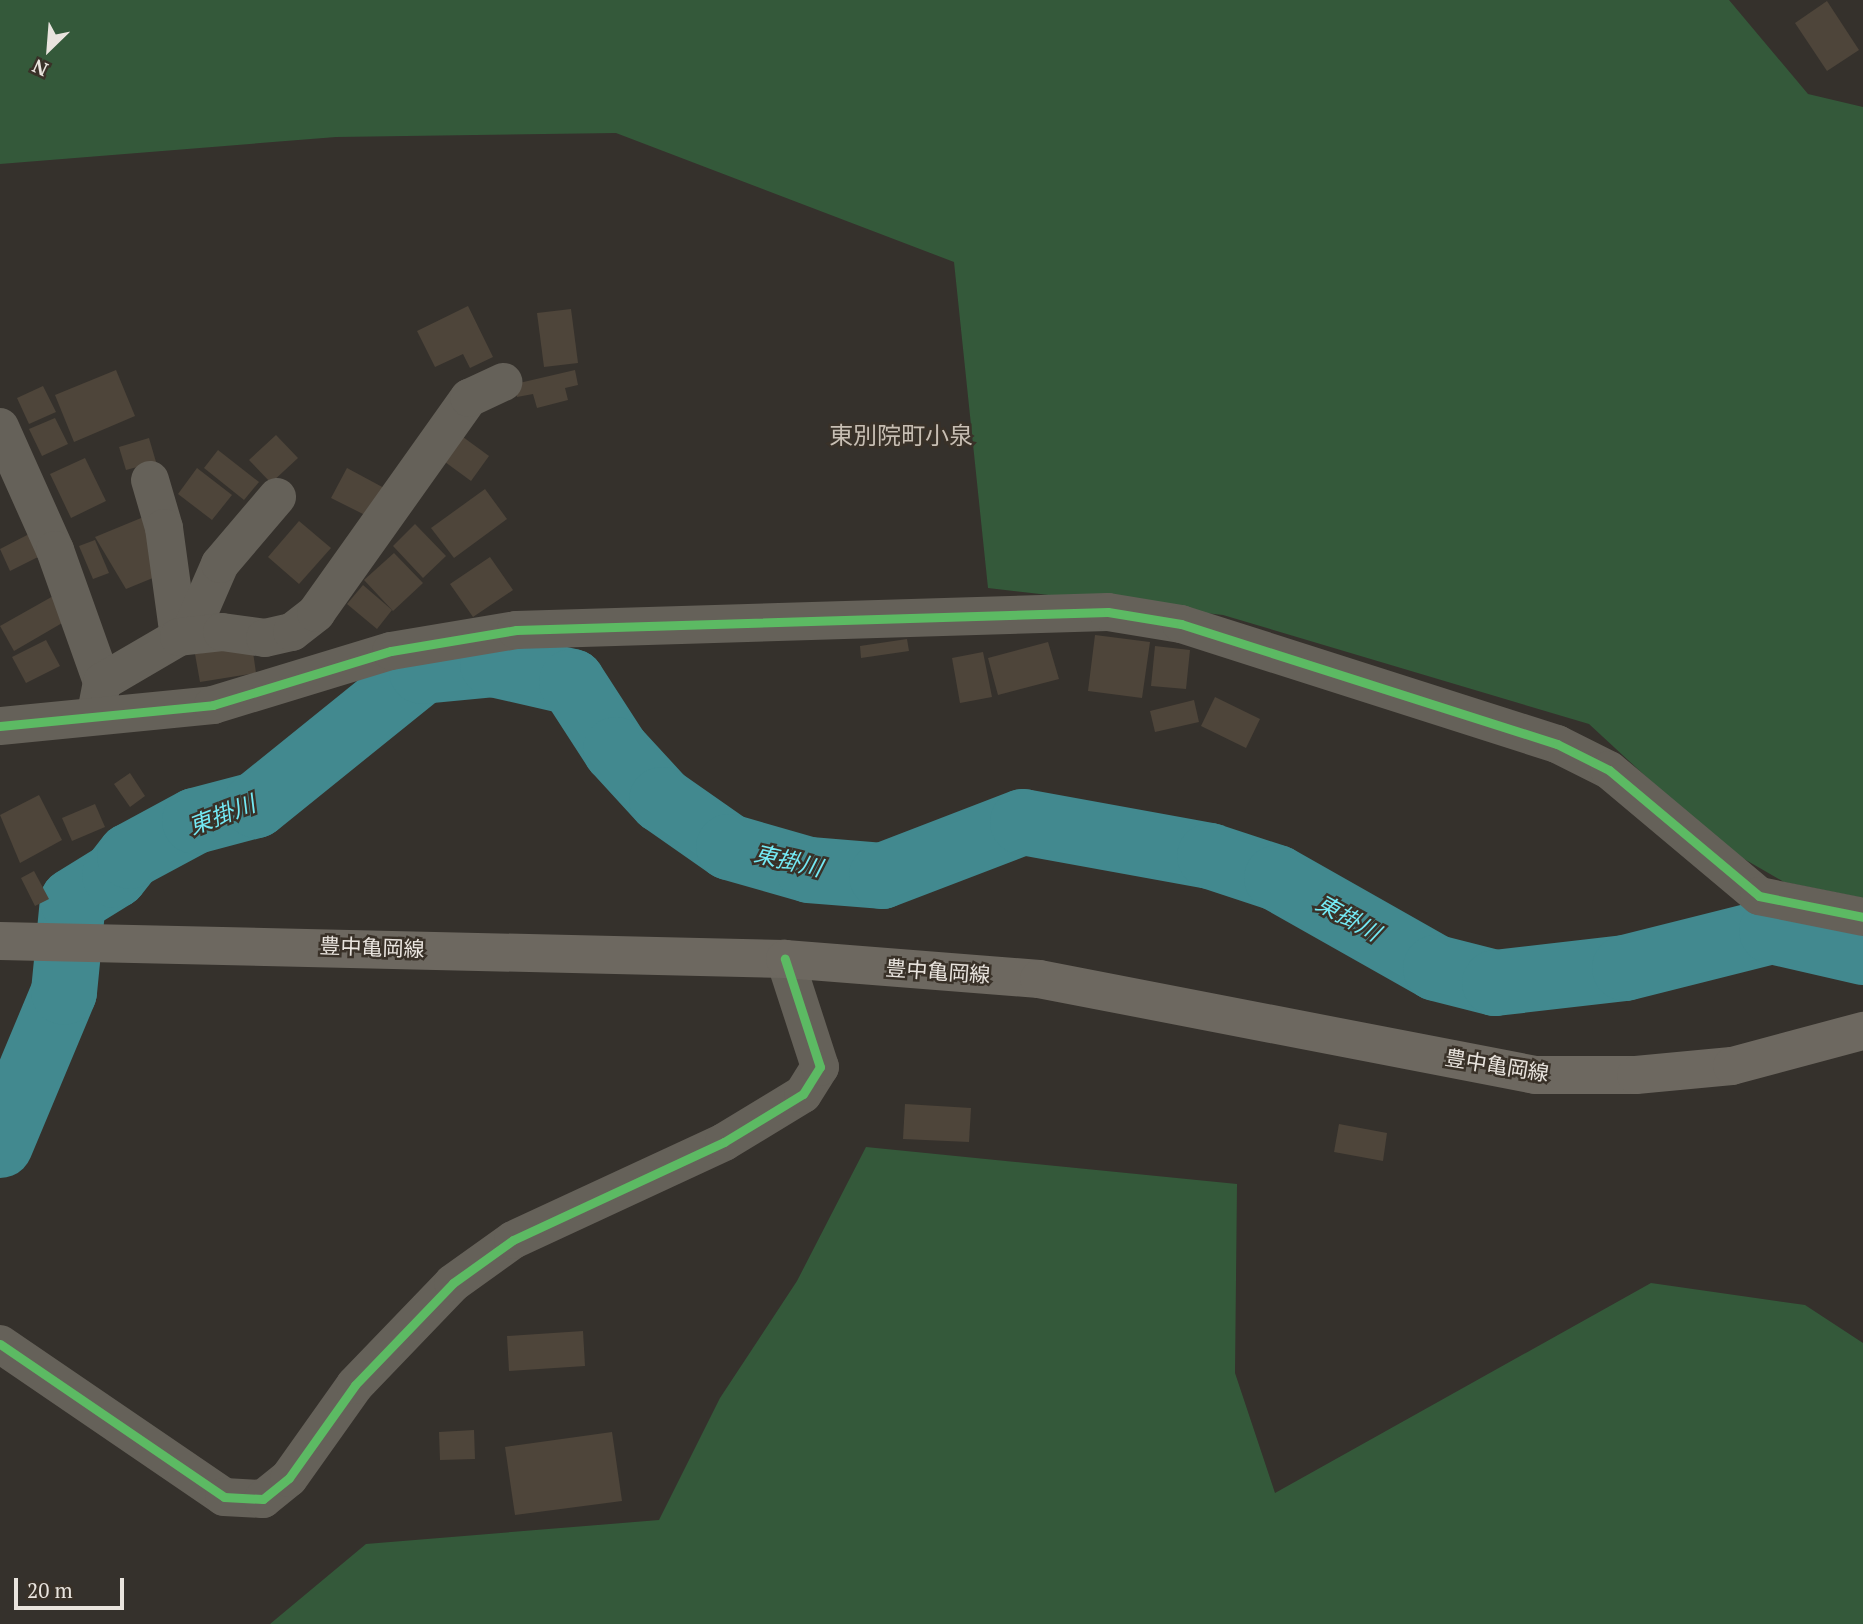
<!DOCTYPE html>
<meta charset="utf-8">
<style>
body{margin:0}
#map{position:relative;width:1863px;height:1624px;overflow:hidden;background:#35312c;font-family:"PT Serif","Noto Sans JP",serif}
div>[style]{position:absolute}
.green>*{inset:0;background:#34593a}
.river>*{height:66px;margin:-33px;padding:0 33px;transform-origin:33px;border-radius:33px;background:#42898f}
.building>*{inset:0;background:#4e453a}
.minor>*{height:38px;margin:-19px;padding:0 19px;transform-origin:19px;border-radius:19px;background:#656159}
.primary>*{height:38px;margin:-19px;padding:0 19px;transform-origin:19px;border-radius:19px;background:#6d6860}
.cycleway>*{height:9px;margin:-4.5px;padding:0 4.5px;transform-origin:4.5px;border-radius:4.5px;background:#5cba63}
span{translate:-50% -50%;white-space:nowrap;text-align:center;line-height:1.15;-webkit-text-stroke:5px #393128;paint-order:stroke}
.street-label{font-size:21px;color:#e9e4de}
.water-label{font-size:23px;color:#74eaf5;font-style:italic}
.quarter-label{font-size:24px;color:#c7beb3}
.north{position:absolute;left:14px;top:14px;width:70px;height:70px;-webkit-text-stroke:5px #393128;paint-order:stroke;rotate:205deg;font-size:19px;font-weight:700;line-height:28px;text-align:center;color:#e9e4de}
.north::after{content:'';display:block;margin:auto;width:24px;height:32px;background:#e9e4de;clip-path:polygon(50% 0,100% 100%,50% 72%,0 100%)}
.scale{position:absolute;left:14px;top:1578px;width:110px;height:32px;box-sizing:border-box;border:4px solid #e9e4de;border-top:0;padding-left:9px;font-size:21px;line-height:24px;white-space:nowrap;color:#e9e4de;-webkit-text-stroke:5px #393128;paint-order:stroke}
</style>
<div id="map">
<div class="green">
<i style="clip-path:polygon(0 0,1729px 0,1808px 94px,1863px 107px,1863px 898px,1784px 882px,1720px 845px,1589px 724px,1223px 615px,988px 588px,954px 262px,616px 133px,336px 137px,0 164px)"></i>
<i style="clip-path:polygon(866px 1147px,1237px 1184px,1235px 1373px,1275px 1493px,1651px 1283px,1805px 1305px,1863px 1343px,1863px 1624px,270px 1624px,366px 1544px,659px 1520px,720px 1398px,797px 1281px)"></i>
</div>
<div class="river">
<i style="left:0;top:1145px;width:166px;rotate:-67.3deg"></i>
<i style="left:64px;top:992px;width:91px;rotate:-84.4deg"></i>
<i style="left:73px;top:901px;width:49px;rotate:-31.8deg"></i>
<i style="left:115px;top:875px;width:24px;rotate:-52deg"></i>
<i style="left:130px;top:856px;width:74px;rotate:-28.3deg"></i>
<i style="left:195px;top:821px;width:63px;rotate:-14.7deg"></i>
<i style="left:256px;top:805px;width:213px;rotate:-38.9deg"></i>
<i style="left:422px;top:671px;width:71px;rotate:-5.6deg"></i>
<i style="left:493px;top:664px;width:81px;rotate:12.8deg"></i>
<i style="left:572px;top:682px;width:81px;rotate:57.1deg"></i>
<i style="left:616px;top:750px;width:68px;rotate:47.4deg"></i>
<i style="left:662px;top:800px;width:82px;rotate:35deg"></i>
<i style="left:729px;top:847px;width:83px;rotate:16deg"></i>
<i style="left:809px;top:870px;width:73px;rotate:4.7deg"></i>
<i style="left:882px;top:876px;width:151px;rotate:-21deg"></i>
<i style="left:1023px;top:822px;width:190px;rotate:10.3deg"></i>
<i style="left:1210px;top:856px;width:71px;rotate:18.2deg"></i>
<i style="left:1277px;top:878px;width:183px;rotate:29.5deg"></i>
<i style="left:1436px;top:968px;width:61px;rotate:14.3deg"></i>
<i style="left:1495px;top:983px;width:131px;rotate:-6.6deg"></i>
<i style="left:1625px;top:968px;width:152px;rotate:-14.1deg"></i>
<i style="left:1772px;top:931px;width:93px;rotate:13deg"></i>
</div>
<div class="building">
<i style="clip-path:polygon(1827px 1px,1859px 50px,1827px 71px,1795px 23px)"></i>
<i style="clip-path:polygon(468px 306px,493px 357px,470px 368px,463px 354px,435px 367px,417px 331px)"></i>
<i style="clip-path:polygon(571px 309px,578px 363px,544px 367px,537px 313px)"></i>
<i style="clip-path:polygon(116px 370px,135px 416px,74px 442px,55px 395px)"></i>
<i style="clip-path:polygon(575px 370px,578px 385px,565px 388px,568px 400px,537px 408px,533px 394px,517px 397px,515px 384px)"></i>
<i style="clip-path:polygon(43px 386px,56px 412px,29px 424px,17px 398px)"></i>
<i style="clip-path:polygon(55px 418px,68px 444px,42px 456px,29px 429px)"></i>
<i style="clip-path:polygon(276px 435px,298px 458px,271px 483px,249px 460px)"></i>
<i style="clip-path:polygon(463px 437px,489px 456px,471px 481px,445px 462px)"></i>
<i style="clip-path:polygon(149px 438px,156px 462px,126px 470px,119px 447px)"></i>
<i style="clip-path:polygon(218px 450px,259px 482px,244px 500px,204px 468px)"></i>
<i style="clip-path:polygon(85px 458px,106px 501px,71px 518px,50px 474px)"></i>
<i style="clip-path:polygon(197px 468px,232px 495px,212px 520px,178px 494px)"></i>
<i style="clip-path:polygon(347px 468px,386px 489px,371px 518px,331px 498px)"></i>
<i style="clip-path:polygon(485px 489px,507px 519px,454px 558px,431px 528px)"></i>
<i style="clip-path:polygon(146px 516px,165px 573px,126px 589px,95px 537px)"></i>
<i style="clip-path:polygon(299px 521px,331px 548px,299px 584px,268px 557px)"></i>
<i style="clip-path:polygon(415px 524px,446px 556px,423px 578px,393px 546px)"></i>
<i style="clip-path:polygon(31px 533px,42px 555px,10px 571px,0 549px)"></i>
<i style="clip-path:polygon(95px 540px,109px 573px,93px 579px,79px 546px)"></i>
<i style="clip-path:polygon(394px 553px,423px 583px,393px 611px,364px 580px)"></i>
<i style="clip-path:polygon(490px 557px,513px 590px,473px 617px,450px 584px)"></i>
<i style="clip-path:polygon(363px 585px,392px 610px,377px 629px,347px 604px)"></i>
<i style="clip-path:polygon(55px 595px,69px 619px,14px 651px,0 626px)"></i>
<i style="clip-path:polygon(1095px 635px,1150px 642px,1142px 698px,1088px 691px)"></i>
<i style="clip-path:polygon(907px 639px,909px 651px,861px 658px,860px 646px)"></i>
<i style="clip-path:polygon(46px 640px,60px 666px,26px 683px,12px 657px)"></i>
<i style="clip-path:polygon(1048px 642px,1059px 679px,998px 695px,988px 658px)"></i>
<i style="clip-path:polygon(252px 645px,256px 673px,200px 682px,195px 654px)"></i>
<i style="clip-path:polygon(1155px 646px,1190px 650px,1186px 689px,1151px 686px)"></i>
<i style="clip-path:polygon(983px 652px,992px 697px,960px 703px,952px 658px)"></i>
<i style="clip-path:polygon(1215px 697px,1260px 719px,1246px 748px,1201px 726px)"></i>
<i style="clip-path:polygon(1194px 700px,1199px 722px,1155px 732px,1150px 711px)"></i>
<i style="clip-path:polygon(130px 773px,145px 796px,130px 807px,114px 784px)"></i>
<i style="clip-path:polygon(39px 795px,62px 840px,20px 863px,0 815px)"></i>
<i style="clip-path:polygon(95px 804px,105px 827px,72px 841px,62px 818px)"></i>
<i style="clip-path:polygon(34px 871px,49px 899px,35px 906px,21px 878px)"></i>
<i style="clip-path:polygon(905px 1104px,971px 1108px,969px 1142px,903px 1139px)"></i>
<i style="clip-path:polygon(1339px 1124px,1387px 1133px,1383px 1161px,1334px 1152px)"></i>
<i style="clip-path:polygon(583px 1331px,585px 1366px,509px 1371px,507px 1336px)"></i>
<i style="clip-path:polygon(474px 1430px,475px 1459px,440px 1460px,439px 1432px)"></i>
<i style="clip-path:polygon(612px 1432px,622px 1501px,515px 1515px,505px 1447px)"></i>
</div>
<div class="minor">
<i style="left:0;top:427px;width:135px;rotate:65.9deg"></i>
<i style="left:55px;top:550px;width:140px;rotate:70.4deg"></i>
<i style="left:150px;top:480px;width:50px;rotate:73.7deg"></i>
<i style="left:164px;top:528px;width:110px;rotate:82.2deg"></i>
<i style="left:190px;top:633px;width:75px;rotate:-66.5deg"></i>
<i style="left:220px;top:564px;width:88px;rotate:-49.6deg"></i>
<i style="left:96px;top:713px;width:32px;rotate:-79deg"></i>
<i style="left:102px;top:682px;width:89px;rotate:-30.3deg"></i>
<i style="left:179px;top:637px;width:43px;rotate:-6.6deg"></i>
<i style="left:222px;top:632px;width:43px;rotate:7.9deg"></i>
<i style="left:265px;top:638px;width:28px;rotate:-13deg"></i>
<i style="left:292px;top:632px;width:31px;rotate:-38deg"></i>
<i style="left:316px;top:613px;width:264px;rotate:-54.6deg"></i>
<i style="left:469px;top:398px;width:38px;rotate:-25deg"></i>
<i style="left:0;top:726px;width:214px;rotate:-5.6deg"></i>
<i style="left:213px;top:705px;width:186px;rotate:-16.9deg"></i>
<i style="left:391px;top:651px;width:127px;rotate:-9.5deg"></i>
<i style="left:516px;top:630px;width:592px;rotate:-1.74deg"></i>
<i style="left:1108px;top:612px;width:74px;rotate:9.3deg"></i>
<i style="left:1181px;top:624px;width:395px;rotate:17.7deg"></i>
<i style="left:1557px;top:744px;width:58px;rotate:26.6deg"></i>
<i style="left:1609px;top:770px;width:196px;rotate:40deg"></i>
<i style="left:1759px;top:896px;width:106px;rotate:11.4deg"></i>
<i style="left:0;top:1344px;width:271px;rotate:34.3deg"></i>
<i style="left:224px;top:1497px;width:39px;rotate:3deg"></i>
<i style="left:263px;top:1499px;width:33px;rotate:-39deg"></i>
<i style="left:289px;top:1478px;width:114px;rotate:-54.6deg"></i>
<i style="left:355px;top:1385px;width:141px;rotate:-46.1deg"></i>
<i style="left:453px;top:1283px;width:74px;rotate:-35.6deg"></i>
<i style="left:513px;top:1240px;width:233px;rotate:-24.9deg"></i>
<i style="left:724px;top:1142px;width:92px;rotate:-31.3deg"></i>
<i style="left:803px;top:1094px;width:32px;rotate:-58deg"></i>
<i style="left:820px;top:1067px;width:114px;rotate:-108deg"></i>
</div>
<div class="primary">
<i style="left:0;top:941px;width:785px;rotate:1.31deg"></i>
<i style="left:785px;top:959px;width:255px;rotate:4.5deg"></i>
<i style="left:1039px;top:979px;width:505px;rotate:10.95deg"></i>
<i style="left:1535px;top:1075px;width:101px"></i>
<i style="left:1636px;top:1075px;width:96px;rotate:-5.4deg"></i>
<i style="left:1732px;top:1066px;width:136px;rotate:-15deg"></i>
</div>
<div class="cycleway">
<i style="left:0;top:726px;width:214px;rotate:-5.6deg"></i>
<i style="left:213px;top:705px;width:186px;rotate:-16.9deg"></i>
<i style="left:391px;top:651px;width:127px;rotate:-9.5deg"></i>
<i style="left:516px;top:630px;width:592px;rotate:-1.74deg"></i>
<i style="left:1108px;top:612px;width:74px;rotate:9.3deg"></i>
<i style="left:1181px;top:624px;width:395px;rotate:17.7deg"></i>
<i style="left:1557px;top:744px;width:58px;rotate:26.6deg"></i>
<i style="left:1609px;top:770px;width:196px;rotate:40deg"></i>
<i style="left:1759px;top:896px;width:106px;rotate:11.4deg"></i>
<i style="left:0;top:1344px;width:271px;rotate:34.3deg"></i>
<i style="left:224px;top:1497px;width:39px;rotate:3deg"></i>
<i style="left:263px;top:1499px;width:33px;rotate:-39deg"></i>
<i style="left:289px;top:1478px;width:114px;rotate:-54.6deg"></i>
<i style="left:355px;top:1385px;width:141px;rotate:-46.1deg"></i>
<i style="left:453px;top:1283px;width:74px;rotate:-35.6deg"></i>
<i style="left:513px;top:1240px;width:233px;rotate:-24.9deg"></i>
<i style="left:724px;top:1142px;width:92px;rotate:-31.3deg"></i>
<i style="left:803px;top:1094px;width:32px;rotate:-58deg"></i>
<i style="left:820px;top:1067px;width:114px;rotate:-108deg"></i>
</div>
<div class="street-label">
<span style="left:372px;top:947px;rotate:2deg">豊中亀岡線</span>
<span style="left:938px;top:971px;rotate:4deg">豊中亀岡線</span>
<span style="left:1497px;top:1065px;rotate:9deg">豊中亀岡線</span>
</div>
<div class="water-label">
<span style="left:222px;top:815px;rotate:-21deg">東掛川</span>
<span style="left:788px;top:861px;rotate:13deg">東掛川</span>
<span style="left:1348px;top:918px;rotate:29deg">東掛川</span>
</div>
<div class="quarter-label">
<span style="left:901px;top:436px">東別院町小泉</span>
</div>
<div class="north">N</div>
<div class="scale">20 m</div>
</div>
